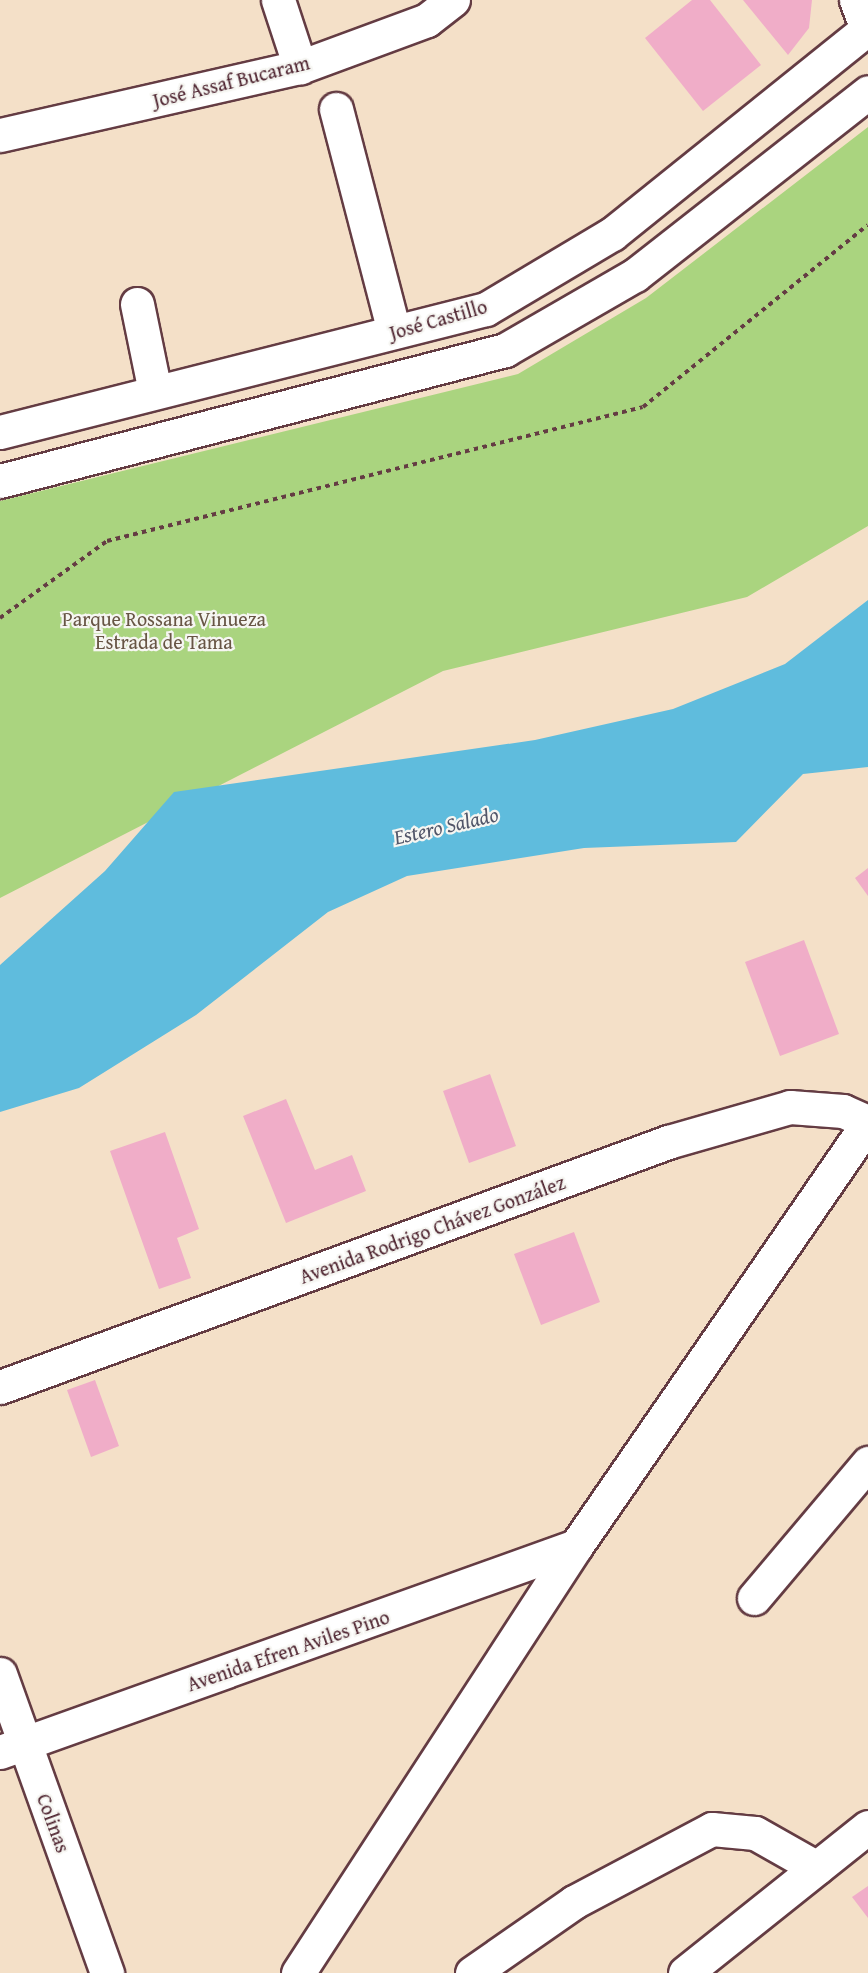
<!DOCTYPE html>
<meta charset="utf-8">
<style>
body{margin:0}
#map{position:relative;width:868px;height:1973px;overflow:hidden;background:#f4e0c8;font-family:"Gentium Book Plus",serif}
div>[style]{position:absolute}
.green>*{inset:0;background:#aad47f}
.water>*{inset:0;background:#5fbcdd}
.building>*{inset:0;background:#f0adc8}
.path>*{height:4px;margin-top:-2px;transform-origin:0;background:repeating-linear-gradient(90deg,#643c43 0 4.5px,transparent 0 9px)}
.roads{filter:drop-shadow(2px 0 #643c43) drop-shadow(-2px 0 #643c43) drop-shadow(0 2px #643c43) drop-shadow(0 -2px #643c43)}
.minor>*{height:33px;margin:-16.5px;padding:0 16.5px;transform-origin:16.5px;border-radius:16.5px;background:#fff}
span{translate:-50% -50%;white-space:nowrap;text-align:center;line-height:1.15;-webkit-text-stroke:4.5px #f6f6f2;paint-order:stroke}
.street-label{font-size:20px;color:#4a1f2b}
.park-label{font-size:20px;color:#675544}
.water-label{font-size:21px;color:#515669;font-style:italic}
</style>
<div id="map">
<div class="green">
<i style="clip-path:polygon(868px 127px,868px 526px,747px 597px,443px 671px,0 898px,0 501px,518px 374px,646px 298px)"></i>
</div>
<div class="water">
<i style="clip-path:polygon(868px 600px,868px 767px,803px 774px,736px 842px,584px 848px,407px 876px,328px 912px,196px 1015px,79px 1088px,0 1112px,0 965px,105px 871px,174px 792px,535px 740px,673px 709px,785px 664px)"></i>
</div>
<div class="building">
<i style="clip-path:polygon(692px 0,710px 0,761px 65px,703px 111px,645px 38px)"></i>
<i style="clip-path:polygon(743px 0,812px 0,809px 28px,788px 55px)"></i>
<i style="clip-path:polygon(868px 868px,868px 896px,855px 878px)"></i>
<i style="clip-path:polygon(804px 940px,839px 1034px,780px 1056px,745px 962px)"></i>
<i style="clip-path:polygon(490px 1074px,516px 1146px,469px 1163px,443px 1091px)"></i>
<i style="clip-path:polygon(286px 1099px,315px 1170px,352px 1155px,366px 1191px,286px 1223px,243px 1116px)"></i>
<i style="clip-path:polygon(165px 1132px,199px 1229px,177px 1238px,191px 1278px,159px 1289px,110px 1151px)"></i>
<i style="clip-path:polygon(574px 1232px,600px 1302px,541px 1325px,514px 1254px)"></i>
<i style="clip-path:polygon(95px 1380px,119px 1446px,91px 1457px,67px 1390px)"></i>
<i style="clip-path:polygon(868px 1886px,868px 1918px,852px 1897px)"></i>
</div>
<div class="path">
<i style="left:0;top:618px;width:132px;rotate:-35.7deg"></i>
<i style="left:107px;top:541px;width:552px;rotate:-14.04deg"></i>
<i style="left:643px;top:407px;width:289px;rotate:-39deg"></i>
</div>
<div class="roads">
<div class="minor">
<i style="left:278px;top:0;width:71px;rotate:71.8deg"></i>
<i style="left:856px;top:0;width:33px;rotate:69deg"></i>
<i style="left:336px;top:109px;width:230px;rotate:75.4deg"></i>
<i style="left:0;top:135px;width:308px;rotate:-12.8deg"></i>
<i style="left:300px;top:67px;width:135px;rotate:-20.3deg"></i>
<i style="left:427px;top:20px;width:33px;rotate:-38deg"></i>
<i style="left:137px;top:304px;width:90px;rotate:78.4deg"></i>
<i style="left:0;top:432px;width:501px;rotate:-14.2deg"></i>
<i style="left:486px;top:309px;width:147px;rotate:-30.8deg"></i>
<i style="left:612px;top:234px;width:329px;rotate:-38.8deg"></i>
<i style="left:0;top:481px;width:522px;rotate:-14.54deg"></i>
<i style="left:505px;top:350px;width:150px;rotate:-30deg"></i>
<i style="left:635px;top:275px;width:296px;rotate:-38.1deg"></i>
<i style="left:0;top:1387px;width:712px;rotate:-20.14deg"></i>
<i style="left:668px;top:1142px;width:127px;rotate:-16deg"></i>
<i style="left:790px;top:1107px;width:53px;rotate:4.3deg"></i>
<i style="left:843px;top:1111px;width:27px;rotate:24deg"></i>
<i style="left:754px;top:1598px;width:177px;rotate:-49.8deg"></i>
<i style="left:0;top:1674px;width:318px;rotate:70.3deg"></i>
<i style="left:0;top:1752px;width:612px;rotate:-19.68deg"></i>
<i style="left:298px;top:1973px;width:510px;rotate:-56.93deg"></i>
<i style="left:576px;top:1546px;width:514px;rotate:-55.38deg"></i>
<i style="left:472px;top:1973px;width:124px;rotate:-34.8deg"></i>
<i style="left:574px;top:1902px;width:156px;rotate:-27.9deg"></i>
<i style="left:712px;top:1829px;width:43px;rotate:5.3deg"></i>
<i style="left:755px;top:1833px;width:71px;rotate:29.4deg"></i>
<i style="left:685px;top:1973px;width:234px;rotate:-38.6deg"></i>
</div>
</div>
<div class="street-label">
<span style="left:231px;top:81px;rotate:-14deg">José Assaf Bucaram</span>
<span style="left:438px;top:319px;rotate:-16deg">José Castillo</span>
<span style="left:432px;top:1229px;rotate:-20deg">Avenida Rodrigo Chávez González</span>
<span style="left:288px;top:1650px;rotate:-19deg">Avenida Efren Aviles Pino</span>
<span style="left:54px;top:1823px;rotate:70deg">Colinas</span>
</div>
<div class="park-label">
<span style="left:164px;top:630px">Parque Rossana Vinueza<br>Estrada de Tama</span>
</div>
<div class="water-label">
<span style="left:446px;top:826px;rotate:-13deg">Estero Salado</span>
</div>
</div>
